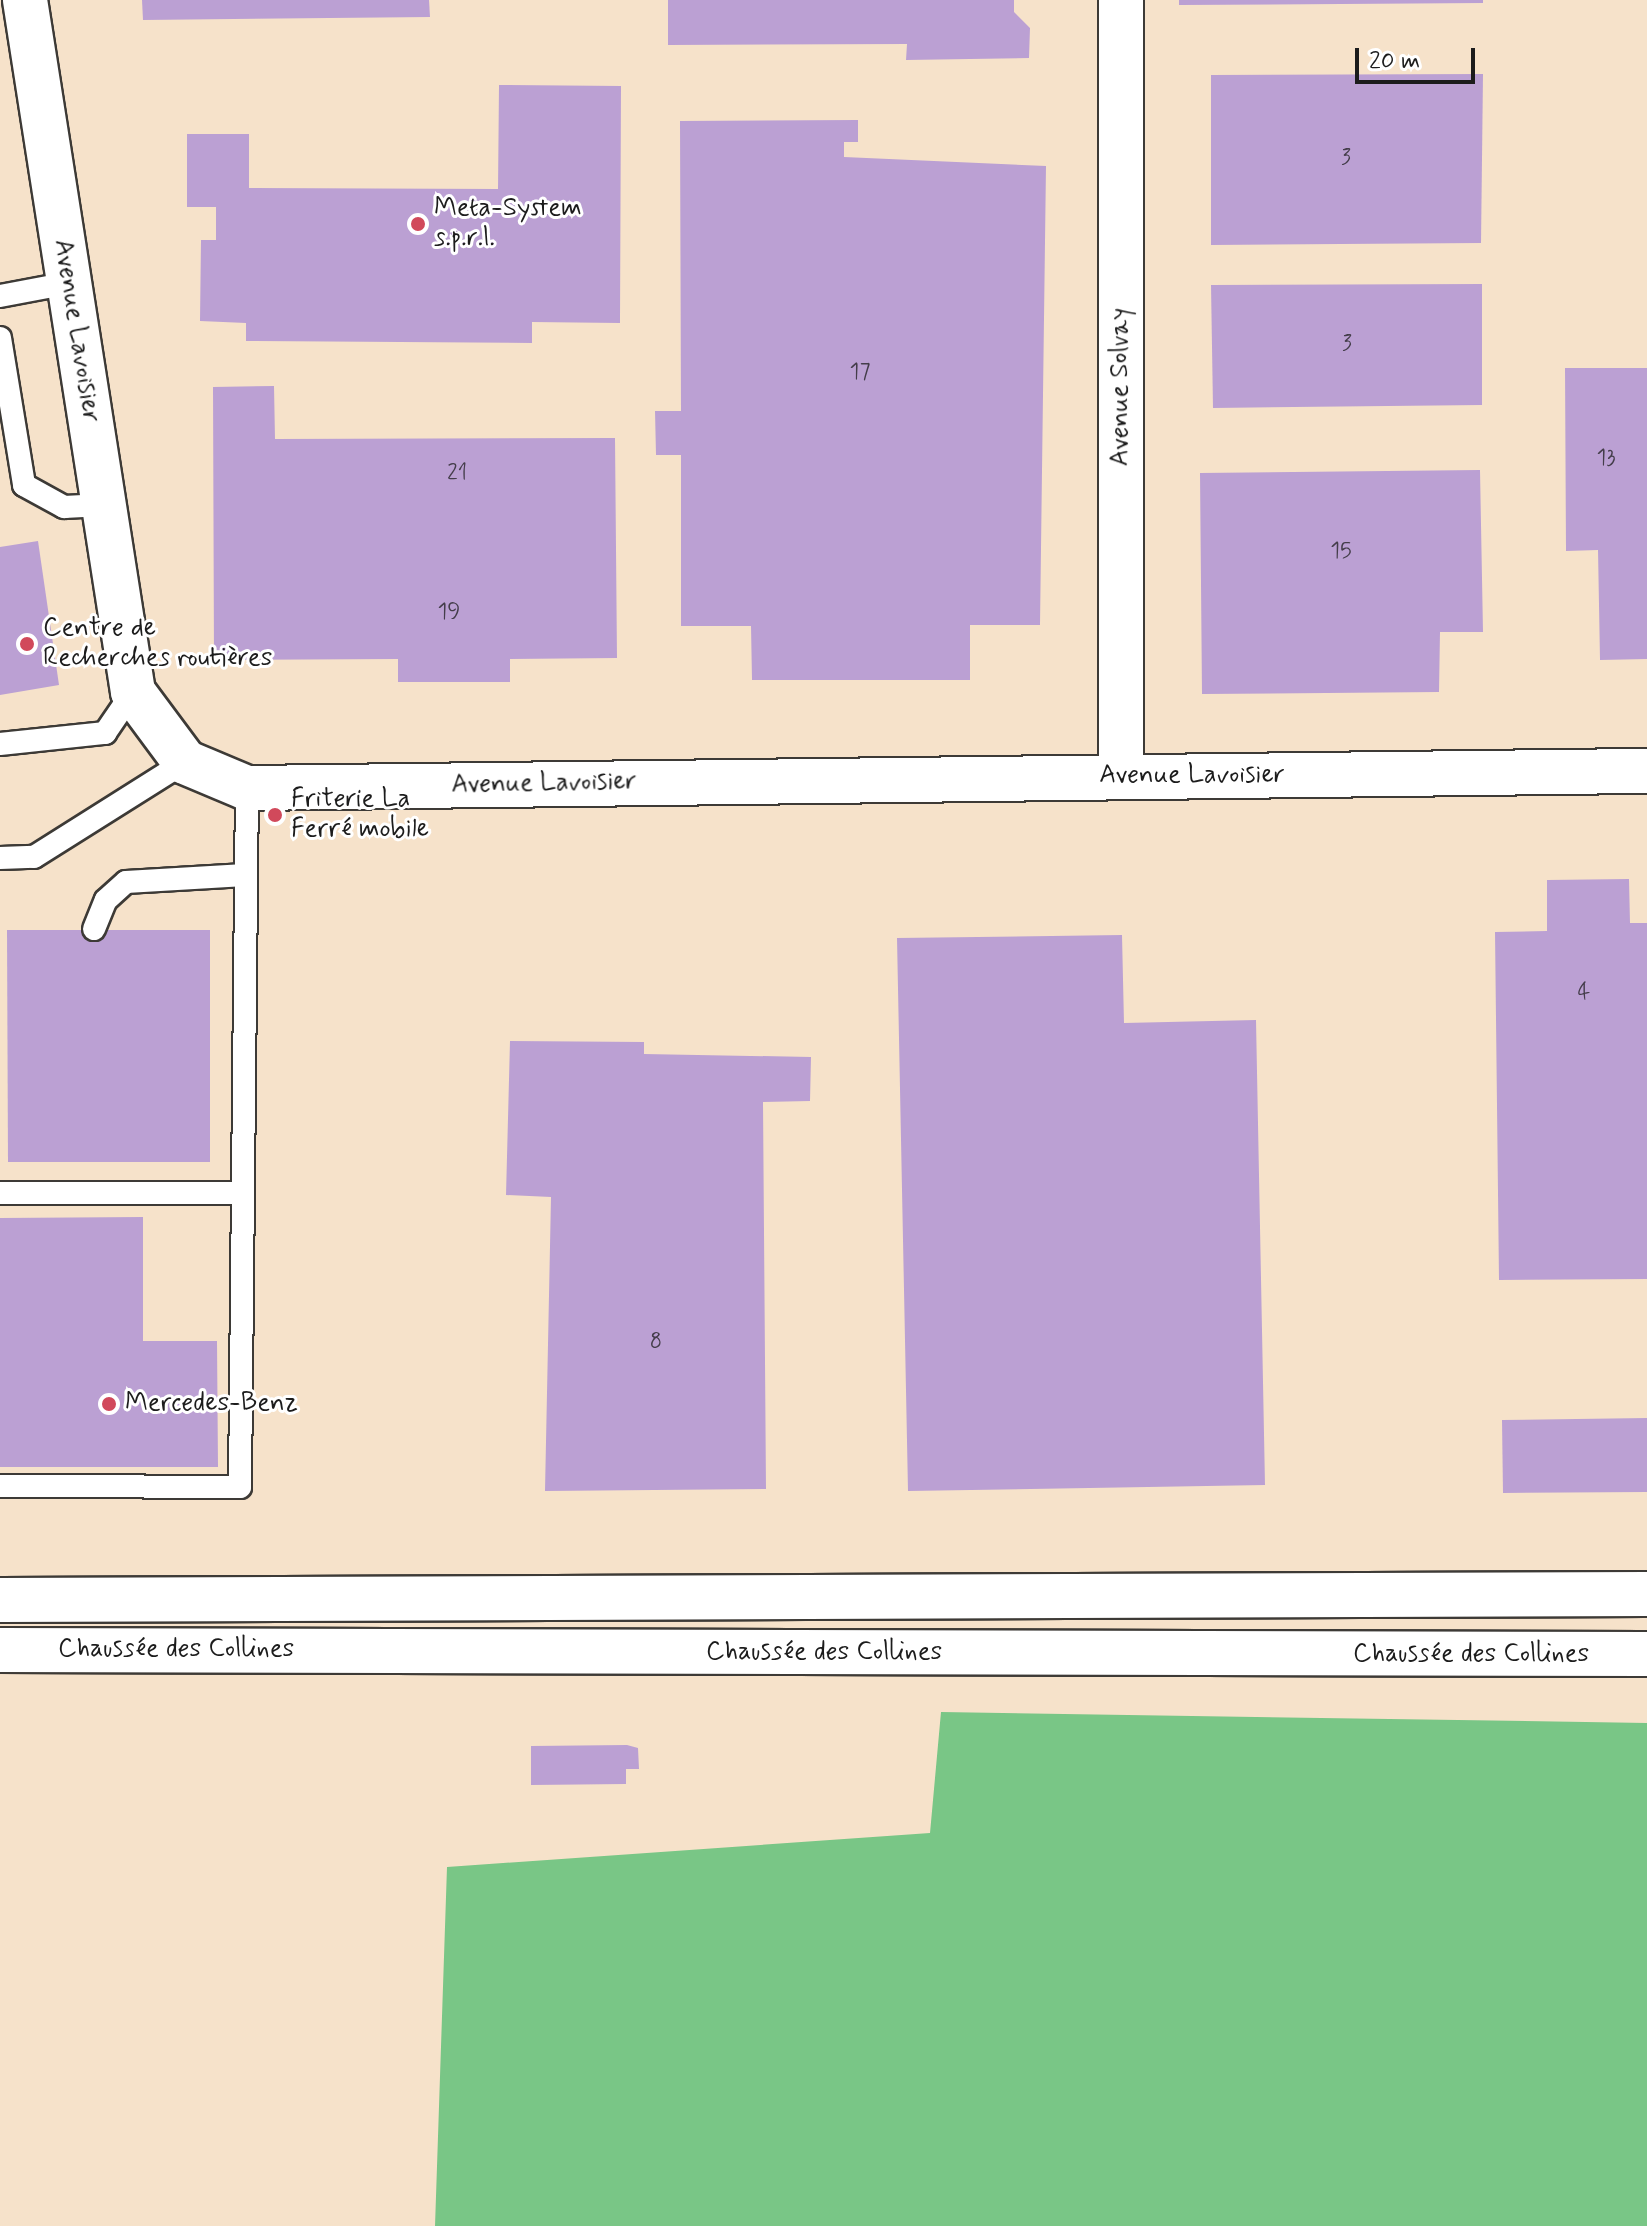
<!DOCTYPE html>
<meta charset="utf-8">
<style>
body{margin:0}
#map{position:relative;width:1647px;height:2226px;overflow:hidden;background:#f6e2ca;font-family:Mynerve,sans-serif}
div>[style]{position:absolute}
.green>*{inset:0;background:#79c686}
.building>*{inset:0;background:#bba0d3}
.roads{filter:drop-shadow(2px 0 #3d3a36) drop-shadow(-2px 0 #3d3a36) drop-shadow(0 2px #3d3a36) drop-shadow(0 -2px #3d3a36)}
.service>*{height:22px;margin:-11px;padding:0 11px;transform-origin:11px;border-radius:11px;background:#fff}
.minor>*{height:44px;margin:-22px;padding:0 22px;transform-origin:22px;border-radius:22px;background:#fff}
.secondary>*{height:44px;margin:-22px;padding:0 22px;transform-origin:22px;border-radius:22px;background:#fff}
.dots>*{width:22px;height:22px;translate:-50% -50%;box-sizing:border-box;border:4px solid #fff;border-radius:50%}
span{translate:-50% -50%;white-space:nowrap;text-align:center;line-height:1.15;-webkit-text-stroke:6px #fff;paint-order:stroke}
.number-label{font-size:22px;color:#443d4a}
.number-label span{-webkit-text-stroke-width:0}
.poi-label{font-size:26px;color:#1c1c1c}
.left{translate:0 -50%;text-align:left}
.street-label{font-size:26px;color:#1c1c1c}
.scale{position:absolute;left:1355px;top:48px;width:120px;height:36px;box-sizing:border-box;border:4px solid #1c1c1c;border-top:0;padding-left:10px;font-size:24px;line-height:28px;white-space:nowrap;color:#1c1c1c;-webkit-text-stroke:6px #fff;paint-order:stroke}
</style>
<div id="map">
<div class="green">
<i style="clip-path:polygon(941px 1712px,1647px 1723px,1647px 2226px,435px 2226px,447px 1867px,930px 1833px)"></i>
</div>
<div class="building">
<i style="clip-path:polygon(142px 0,429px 0,430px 17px,143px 20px)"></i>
<i style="clip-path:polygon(668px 0,1014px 0,1014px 12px,1030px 28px,1029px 58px,906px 60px,907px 44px,668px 45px)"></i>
<i style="clip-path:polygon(1179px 0,1483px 0,1483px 3px,1179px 5px)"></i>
<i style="clip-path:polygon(1483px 74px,1481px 243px,1211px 245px,1211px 75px)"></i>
<i style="clip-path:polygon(499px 85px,621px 86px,620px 323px,532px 322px,532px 343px,246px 341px,246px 323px,200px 321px,201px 240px,216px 240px,216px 207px,187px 207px,187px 134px,249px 134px,249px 188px,498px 189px)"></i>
<i style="clip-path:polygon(858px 120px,858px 142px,844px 142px,844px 157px,1046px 166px,1040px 625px,970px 625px,970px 680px,752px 680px,751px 626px,681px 626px,681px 455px,656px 455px,655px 411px,681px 411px,680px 121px)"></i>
<i style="clip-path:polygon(1482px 284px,1482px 405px,1213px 408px,1211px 285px)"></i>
<i style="clip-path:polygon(1565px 368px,1647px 368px,1647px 659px,1600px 660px,1598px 550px,1566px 551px)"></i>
<i style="clip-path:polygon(274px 386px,275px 439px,615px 438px,617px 658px,510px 659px,510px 682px,398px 682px,398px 659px,214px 660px,213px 387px)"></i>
<i style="clip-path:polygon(1480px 470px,1483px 632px,1440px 632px,1439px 692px,1202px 694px,1200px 473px)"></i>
<i style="clip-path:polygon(38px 541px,59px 685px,0 695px,0 547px)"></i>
<i style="clip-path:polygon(1629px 879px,1630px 923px,1647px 923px,1647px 1279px,1499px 1280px,1495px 932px,1547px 931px,1547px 880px)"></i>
<i style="clip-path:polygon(7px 930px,210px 930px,210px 1162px,8px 1162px)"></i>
<i style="clip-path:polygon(1122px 935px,1124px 1023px,1256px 1020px,1265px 1485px,908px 1491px,897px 938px)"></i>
<i style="clip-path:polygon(510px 1041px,644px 1042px,644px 1054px,811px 1057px,810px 1101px,763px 1102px,766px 1489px,545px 1491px,551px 1197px,506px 1195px)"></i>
<i style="clip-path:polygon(143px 1217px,143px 1341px,217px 1341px,218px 1467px,0 1467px,0 1218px)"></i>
<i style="clip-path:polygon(1647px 1418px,1647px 1492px,1503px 1493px,1502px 1420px)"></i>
<i style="clip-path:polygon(627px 1745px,638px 1748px,639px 1769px,626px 1769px,626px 1784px,531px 1785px,531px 1746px)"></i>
</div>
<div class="roads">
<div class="service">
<i style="left:0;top:296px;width:70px;rotate:-10.7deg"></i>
<i style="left:0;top:338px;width:149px;rotate:80.7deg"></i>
<i style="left:24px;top:485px;width:46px;rotate:28.8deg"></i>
<i style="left:64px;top:507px;width:39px;rotate:-3deg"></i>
<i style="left:0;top:744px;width:106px;rotate:-6deg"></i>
<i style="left:105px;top:733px;width:50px;rotate:-55.7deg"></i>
<i style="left:0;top:858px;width:34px;rotate:-2deg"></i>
<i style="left:34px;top:857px;width:178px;rotate:-32.2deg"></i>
<i style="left:94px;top:929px;width:31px;rotate:-68deg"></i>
<i style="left:106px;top:900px;width:27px;rotate:-42deg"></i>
<i style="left:126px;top:882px;width:119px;rotate:-3.4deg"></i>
<i style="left:0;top:1193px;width:239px"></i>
<i style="left:0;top:1486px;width:240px;rotate:0.2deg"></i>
<i style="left:240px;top:1487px;width:699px;rotate:-89.43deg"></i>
</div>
<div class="minor">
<i style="left:25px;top:0;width:700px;rotate:81.13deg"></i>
<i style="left:133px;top:692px;width:87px;rotate:53.4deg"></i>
<i style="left:185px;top:762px;width:67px;rotate:22.8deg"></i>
<i style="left:247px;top:788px;width:1400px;rotate:-0.7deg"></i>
<i style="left:1121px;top:0;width:774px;rotate:90deg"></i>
</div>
<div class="secondary">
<i style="left:0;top:1600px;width:1647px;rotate:-0.21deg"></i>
<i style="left:0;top:1650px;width:1647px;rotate:0.14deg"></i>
</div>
</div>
<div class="dots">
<i style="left:418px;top:224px;background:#d1495b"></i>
<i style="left:27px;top:644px;background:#d1495b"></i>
<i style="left:275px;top:815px;background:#d1495b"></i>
<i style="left:109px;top:1404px;background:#d1495b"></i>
</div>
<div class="number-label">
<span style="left:1346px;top:159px">3</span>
<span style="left:1347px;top:345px">3</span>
<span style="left:860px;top:373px">17</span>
<span style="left:1606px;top:459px">13</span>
<span style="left:457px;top:474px">21</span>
<span style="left:1341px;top:552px">15</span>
<span style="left:449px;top:613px">19</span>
<span style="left:1584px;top:993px">4</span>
<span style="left:656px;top:1343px">8</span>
</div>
<div class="poi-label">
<span class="left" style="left:434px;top:224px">Meta-System<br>s.p.r.l.</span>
<span class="left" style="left:43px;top:644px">Centre de<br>Recherches routières</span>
<span class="left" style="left:291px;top:815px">Friterie La<br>Ferré mobile</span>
<span class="left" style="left:125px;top:1404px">Mercedes-Benz</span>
</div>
<div class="street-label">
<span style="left:76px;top:331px;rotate:81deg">Avenue Lavoisier</span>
<span style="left:1121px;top:387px;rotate:-90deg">Avenue Solvay</span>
<span style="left:1192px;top:776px">Avenue Lavoisier</span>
<span style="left:544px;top:784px;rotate:-1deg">Avenue Lavoisier</span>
<span style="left:176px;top:1650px">Chaussée des Collines</span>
<span style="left:824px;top:1653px">Chaussée des Collines</span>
<span style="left:1471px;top:1655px">Chaussée des Collines</span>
</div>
<div class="scale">20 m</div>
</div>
